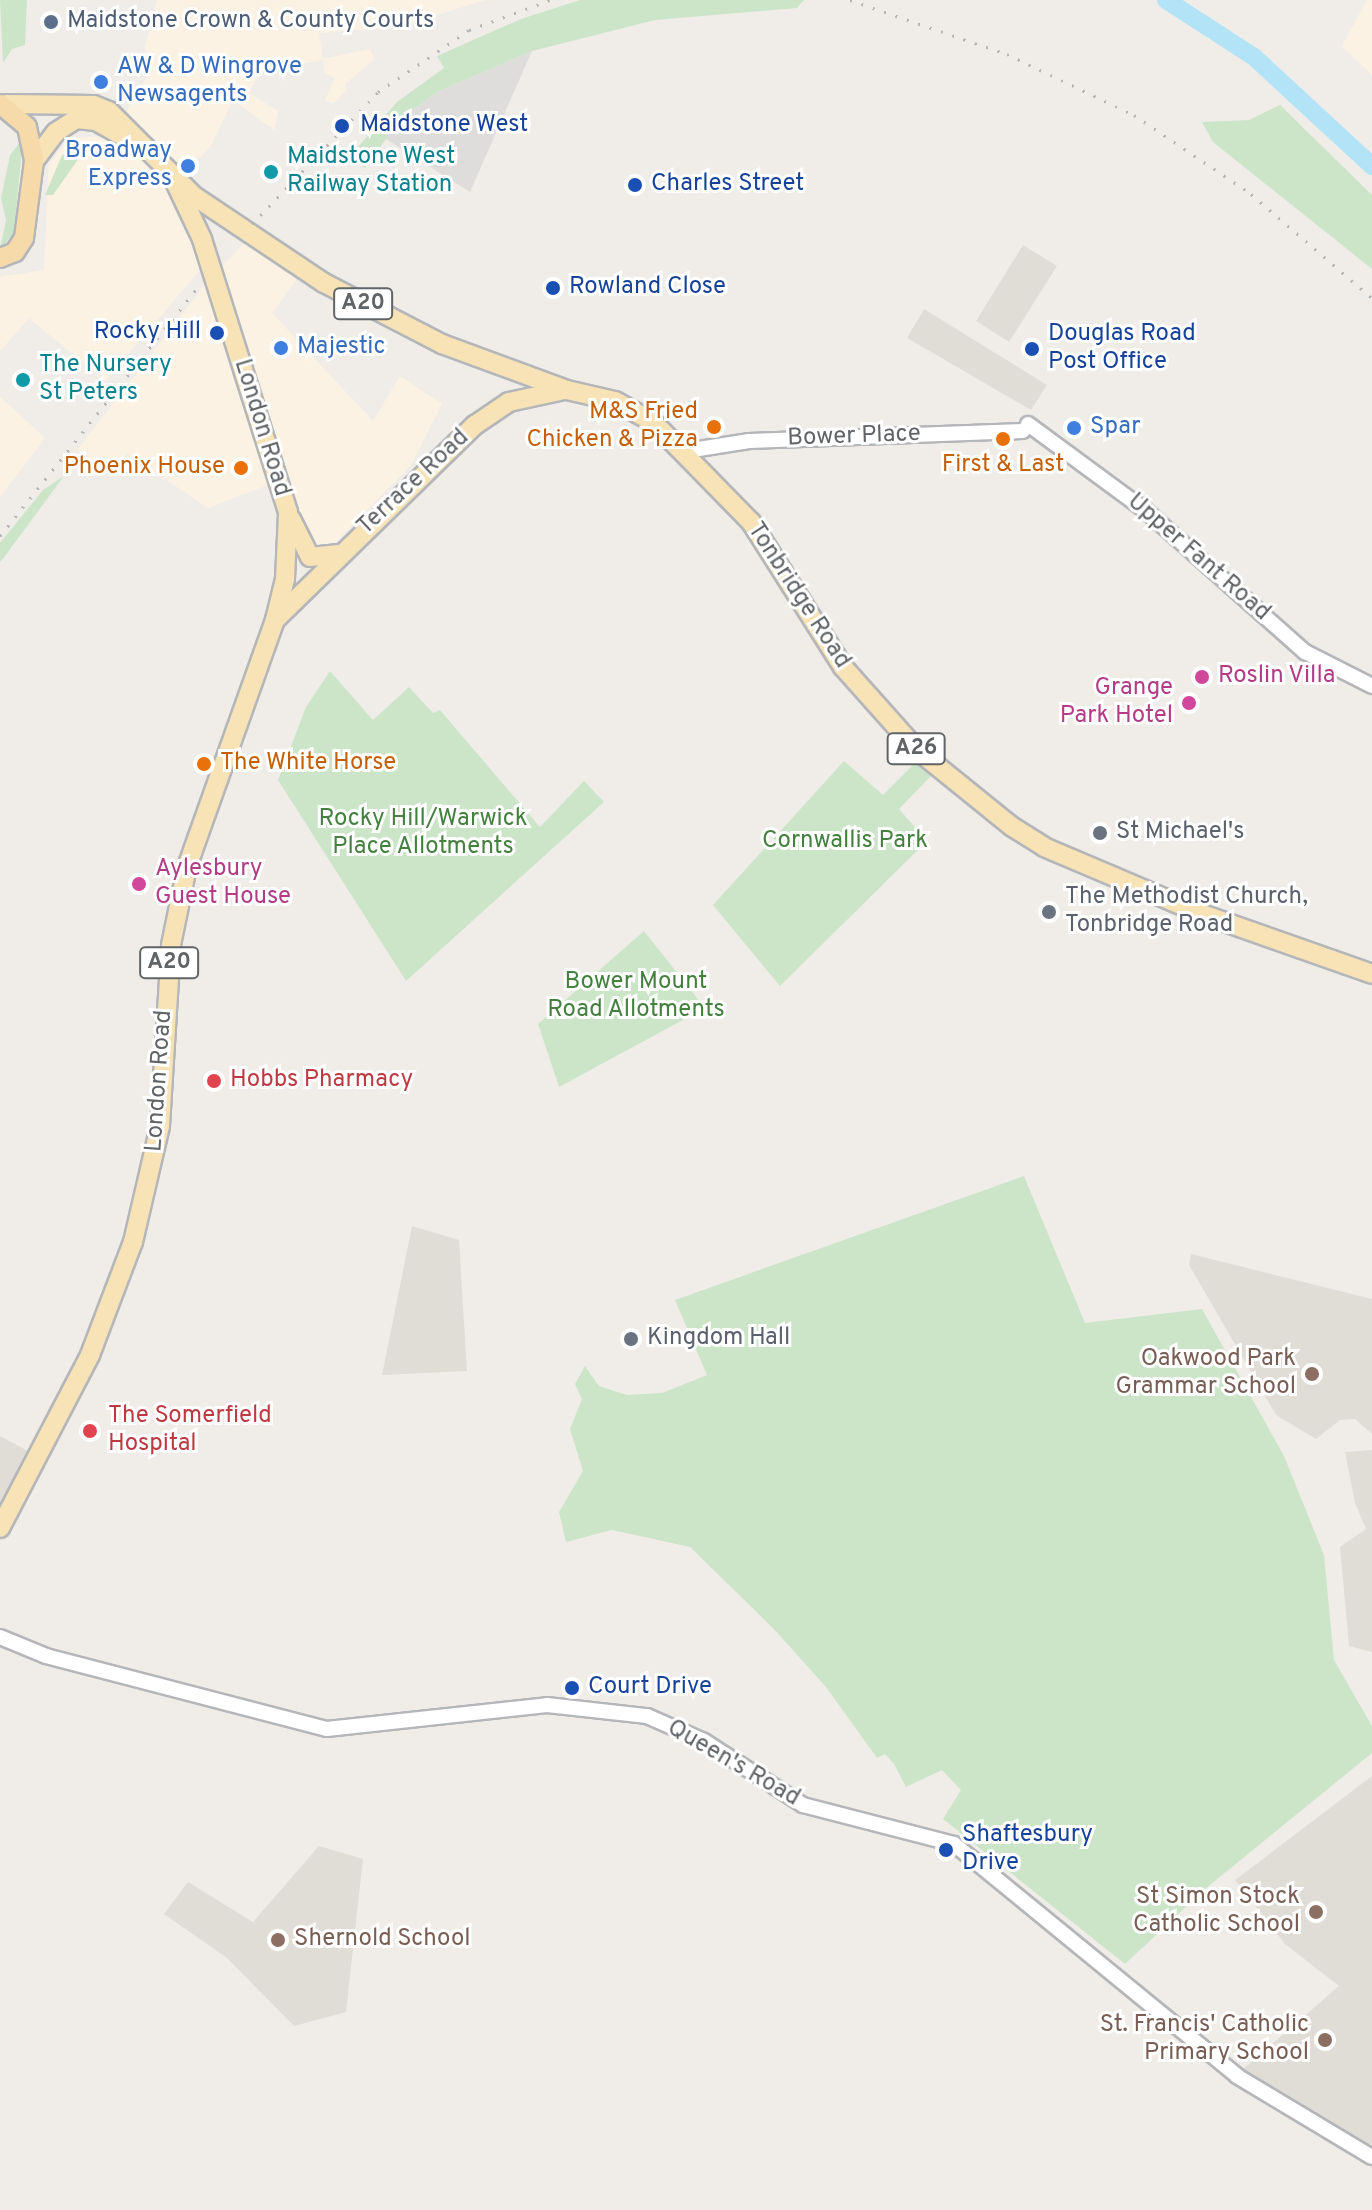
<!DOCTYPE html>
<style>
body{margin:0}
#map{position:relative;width:1372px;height:2210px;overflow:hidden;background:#f0ede9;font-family:Overpass,sans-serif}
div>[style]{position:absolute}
.commercial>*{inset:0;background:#fbf2e3}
.industrial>*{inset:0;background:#dfdddb}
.education>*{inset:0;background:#e0ddd7}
.green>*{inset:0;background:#cce5c8}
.river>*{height:18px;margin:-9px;padding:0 9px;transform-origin:9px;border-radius:9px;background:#b2e3f7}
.roads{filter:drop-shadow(2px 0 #b4b6b9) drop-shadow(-2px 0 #b4b6b9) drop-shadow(0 2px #b4b6b9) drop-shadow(0 -2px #b4b6b9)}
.tertiary>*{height:14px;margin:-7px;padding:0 7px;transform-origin:7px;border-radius:7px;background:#fff}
.primary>*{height:18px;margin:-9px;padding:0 9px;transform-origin:9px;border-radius:9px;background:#f8e3b6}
.trunk>*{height:18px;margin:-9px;padding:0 9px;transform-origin:9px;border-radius:9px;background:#f6daaa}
.rail>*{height:3px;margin-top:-1.5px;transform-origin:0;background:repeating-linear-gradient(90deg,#b4b5b5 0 2px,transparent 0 12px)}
.dots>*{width:22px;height:22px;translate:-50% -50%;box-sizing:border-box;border:4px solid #fff;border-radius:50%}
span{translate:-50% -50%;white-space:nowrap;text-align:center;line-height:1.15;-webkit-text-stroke:6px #fff;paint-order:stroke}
.shield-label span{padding:2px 6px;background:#fff;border:2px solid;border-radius:6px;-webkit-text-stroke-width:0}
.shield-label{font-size:22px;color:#606467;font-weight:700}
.service-label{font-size:24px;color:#4e5e75}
.left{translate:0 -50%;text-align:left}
.shop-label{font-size:24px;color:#366cbe}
.right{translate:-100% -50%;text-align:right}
.transit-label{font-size:24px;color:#164399}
.culture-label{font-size:24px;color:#0d838f}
.food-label{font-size:24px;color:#c56008}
.street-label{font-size:24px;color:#606467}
.hotel-label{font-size:24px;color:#b23c85}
.park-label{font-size:24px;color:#44803e}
.worship-label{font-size:24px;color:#5b616d}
.health-label{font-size:24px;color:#be3a42}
.education-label{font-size:24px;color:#785e54}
</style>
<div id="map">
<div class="commercial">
<i style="clip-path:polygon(157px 0,485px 0,398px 27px,319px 33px,323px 59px,370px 49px,374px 59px,345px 84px,346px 90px,333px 104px,325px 100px,335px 78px,325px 73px,323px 60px,260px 72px,249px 93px,278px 111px,274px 130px,233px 100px,210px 147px,186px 171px,126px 112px,148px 75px,145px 47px)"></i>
<i style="clip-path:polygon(1367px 0,1372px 0,1372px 75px,1342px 46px)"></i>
<i style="clip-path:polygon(106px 136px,132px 145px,178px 199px,201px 269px,105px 381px,29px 318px,0 351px,0 277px,44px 270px,49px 164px,69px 138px)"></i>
<i style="clip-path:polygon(246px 241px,301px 273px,272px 313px,373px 421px,400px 376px,442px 404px,411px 465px,329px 549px,310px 543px,268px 485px,208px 508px,127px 453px,115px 471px,88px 467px,78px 449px,203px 287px)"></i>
<i style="clip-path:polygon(0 397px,45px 438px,0 497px)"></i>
</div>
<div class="industrial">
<i style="clip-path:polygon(532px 51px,470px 192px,386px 139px,386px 129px,439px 91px)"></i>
</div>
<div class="education">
<i style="clip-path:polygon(1023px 245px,1057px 266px,1009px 342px,976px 321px)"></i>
<i style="clip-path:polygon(924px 309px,1047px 385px,1031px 410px,907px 338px)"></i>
<i style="clip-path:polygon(412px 1226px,459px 1240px,467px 1371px,382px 1375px)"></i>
<i style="clip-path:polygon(1191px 1254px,1372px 1299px,1372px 1434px,1355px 1419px,1340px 1420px,1316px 1439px,1276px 1415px,1189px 1265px)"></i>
<i style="clip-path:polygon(0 1436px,28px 1451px,0 1506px)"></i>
<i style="clip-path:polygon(1372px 1450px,1372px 1652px,1349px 1646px,1340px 1547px,1366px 1529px,1355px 1503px,1345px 1452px)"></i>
<i style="clip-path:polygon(1372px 1776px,1372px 2143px,1369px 2145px,1242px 2070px,1339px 1986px,1285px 1944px,1235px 1880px)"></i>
<i style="clip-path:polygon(319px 1846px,363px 1859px,346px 2012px,294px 2026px,227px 1958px,164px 1914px,188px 1882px,253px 1922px)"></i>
</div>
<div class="green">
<i style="clip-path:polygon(0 0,27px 0,25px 45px,12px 49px,3px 63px)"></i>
<i style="clip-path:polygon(580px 0,804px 0,797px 8px,655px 20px,532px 51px,439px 91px,386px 129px,386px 139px,365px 168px,351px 155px,397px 102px,444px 68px,437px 56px,521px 19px)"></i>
<i style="clip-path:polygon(1280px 105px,1372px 195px,1372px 269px,1213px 142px,1202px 122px,1249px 120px)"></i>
<i style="clip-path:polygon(23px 138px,14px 233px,0 249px,6px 220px,1px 198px,10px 155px)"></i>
<i style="clip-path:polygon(89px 144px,53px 195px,45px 195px,62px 155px)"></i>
<i style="clip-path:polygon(64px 476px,5px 556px,0 562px,0 543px,43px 490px)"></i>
<i style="clip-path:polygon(330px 671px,373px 720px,409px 687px,433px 713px,440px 710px,540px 827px,584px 781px,604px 802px,406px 981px,278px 780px,306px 707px)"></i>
<i style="clip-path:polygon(918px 760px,934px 773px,899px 809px,927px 841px,780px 986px,713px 905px,844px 761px,883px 795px)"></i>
<i style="clip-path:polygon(644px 931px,705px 1008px,559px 1087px,538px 1024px)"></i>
<i style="clip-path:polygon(1024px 1176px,1085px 1323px,1202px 1309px,1284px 1456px,1324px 1555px,1334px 1660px,1372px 1726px,1372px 1753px,1205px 1889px,1125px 1964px,943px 1819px,961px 1790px,942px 1770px,906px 1787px,894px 1764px,885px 1754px,877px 1758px,826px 1687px,773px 1628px,690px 1547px,612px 1530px,566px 1542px,559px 1512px,583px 1471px,570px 1429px,582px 1399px,575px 1384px,585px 1366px,599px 1386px,627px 1395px,662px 1393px,707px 1375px,675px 1300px)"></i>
</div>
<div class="river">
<i style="left:1166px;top:0;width:105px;rotate:32.9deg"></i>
<i style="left:1254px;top:57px;width:161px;rotate:42.7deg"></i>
</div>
<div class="roads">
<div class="tertiary">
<i style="left:1028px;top:424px;width:147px;rotate:36.4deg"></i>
<i style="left:1146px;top:511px;width:213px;rotate:41.6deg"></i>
<i style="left:1305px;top:652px;width:75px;rotate:26.9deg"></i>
<i style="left:686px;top:451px;width:64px;rotate:-9deg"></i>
<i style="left:749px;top:441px;width:274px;rotate:-2.1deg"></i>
<i style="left:0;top:1637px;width:50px;rotate:22.4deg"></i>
<i style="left:46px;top:1656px;width:290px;rotate:14.6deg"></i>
<i style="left:327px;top:1729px;width:221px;rotate:-6.2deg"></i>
<i style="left:547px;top:1705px;width:101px;rotate:6.3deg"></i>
<i style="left:647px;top:1716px;width:62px;rotate:23.7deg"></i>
<i style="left:704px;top:1741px;width:118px;rotate:32.9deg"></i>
<i style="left:803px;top:1805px;width:156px;rotate:14.5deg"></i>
<i style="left:954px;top:1844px;width:366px;rotate:39.3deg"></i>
<i style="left:1237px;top:2076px;width:157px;rotate:31deg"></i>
</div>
<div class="primary">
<i style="left:6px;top:104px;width:88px;rotate:0.7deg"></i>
<i style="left:94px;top:105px;width:16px;rotate:22deg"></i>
<i style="left:109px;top:111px;width:120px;rotate:45deg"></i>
<i style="left:194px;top:196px;width:156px;rotate:33.8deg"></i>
<i style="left:324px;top:283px;width:133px;rotate:27.3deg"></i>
<i style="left:442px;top:344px;width:133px;rotate:20.2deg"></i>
<i style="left:567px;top:390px;width:49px;rotate:12.9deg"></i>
<i style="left:615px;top:401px;width:43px;rotate:28.9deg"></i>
<i style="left:653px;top:422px;width:140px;rotate:45.6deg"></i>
<i style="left:751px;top:522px;width:172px;rotate:57.6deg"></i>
<i style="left:843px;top:667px;width:110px;rotate:48.3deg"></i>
<i style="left:916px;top:749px;width:122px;rotate:39deg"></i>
<i style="left:1011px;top:826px;width:39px;rotate:32deg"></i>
<i style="left:1044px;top:847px;width:172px;rotate:23deg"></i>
<i style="left:1202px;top:914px;width:180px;rotate:19.4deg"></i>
<i style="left:34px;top:161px;width:36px;rotate:-53deg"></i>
<i style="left:56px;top:132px;width:24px;rotate:-33deg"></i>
<i style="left:76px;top:119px;width:20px;rotate:6deg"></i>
<i style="left:96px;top:121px;width:43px;rotate:28.9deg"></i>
<i style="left:291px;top:519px;width:42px;rotate:63.4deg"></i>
<i style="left:310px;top:557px;width:29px;rotate:-6deg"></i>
<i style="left:277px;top:618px;width:277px;rotate:-44.3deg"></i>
<i style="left:475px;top:425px;width:41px;rotate:-34.1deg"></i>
<i style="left:509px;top:402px;width:52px;rotate:-12.2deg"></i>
<i style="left:0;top:1528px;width:195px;rotate:-62.5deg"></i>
<i style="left:90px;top:1355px;width:121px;rotate:-69.2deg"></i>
<i style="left:133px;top:1242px;width:119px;rotate:-76.9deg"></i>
<i style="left:160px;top:1126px;width:181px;rotate:-86.5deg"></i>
<i style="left:171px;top:945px;width:80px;rotate:-78.4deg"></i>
<i style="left:187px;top:867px;width:262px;rotate:-70.4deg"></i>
<i style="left:275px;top:620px;width:42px;rotate:-76.3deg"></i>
<i style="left:285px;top:579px;width:67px;rotate:-87.4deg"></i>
<i style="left:288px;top:512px;width:286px;rotate:-107.5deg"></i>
<i style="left:202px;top:239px;width:61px;rotate:-115.3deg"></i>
</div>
<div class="trunk">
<i style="left:0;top:104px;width:35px;rotate:40deg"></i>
<i style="left:27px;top:127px;width:35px;rotate:78deg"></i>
<i style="left:34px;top:161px;width:78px;rotate:97.4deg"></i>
<i style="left:24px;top:238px;width:17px;rotate:123deg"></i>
<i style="left:15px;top:252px;width:16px;rotate:158deg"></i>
</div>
</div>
<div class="rail">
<i style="left:850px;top:0;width:166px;rotate:19deg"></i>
<i style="left:1007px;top:54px;width:141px;rotate:25.7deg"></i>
<i style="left:1134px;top:115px;width:141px;rotate:34deg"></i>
<i style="left:1251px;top:194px;width:160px;rotate:40.7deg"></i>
<i style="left:252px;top:224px;width:182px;rotate:-46.3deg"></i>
<i style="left:378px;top:92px;width:110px;rotate:-34.3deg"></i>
<i style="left:469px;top:30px;width:86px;rotate:-20.3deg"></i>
<i style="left:0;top:536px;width:323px;rotate:-51.5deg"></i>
</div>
<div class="dots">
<i style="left:51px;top:22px;background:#5c6f8a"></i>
<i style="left:101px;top:82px;background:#3f7fe0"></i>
<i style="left:342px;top:126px;background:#1a4fb4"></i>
<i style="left:188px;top:166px;background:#3f7fe0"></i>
<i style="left:271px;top:172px;background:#0f9aa8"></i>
<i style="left:635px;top:185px;background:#1a4fb4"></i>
<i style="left:553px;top:288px;background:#1a4fb4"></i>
<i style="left:217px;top:333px;background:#1a4fb4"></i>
<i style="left:281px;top:348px;background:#3f7fe0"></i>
<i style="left:1032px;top:349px;background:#1a4fb4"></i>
<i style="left:23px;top:380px;background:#0f9aa8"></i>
<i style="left:714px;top:427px;background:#e8710a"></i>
<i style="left:1074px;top:428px;background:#3f7fe0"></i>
<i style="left:1003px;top:439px;background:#e8710a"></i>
<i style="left:241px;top:468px;background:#e8710a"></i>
<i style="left:1202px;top:677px;background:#d1479c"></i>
<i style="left:1189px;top:703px;background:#d1479c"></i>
<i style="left:204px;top:764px;background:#e8710a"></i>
<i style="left:1100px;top:833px;background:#6b7280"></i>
<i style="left:139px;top:884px;background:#d1479c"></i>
<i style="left:1049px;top:912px;background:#6b7280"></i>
<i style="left:214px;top:1081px;background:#e0444e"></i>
<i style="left:631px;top:1339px;background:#6b7280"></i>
<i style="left:1312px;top:1374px;background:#8d6e63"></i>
<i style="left:90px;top:1431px;background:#e0444e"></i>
<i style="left:572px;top:1688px;background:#1a4fb4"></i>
<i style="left:946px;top:1850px;background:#1a4fb4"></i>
<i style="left:1316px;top:1912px;background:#8d6e63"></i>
<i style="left:278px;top:1940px;background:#8d6e63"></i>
<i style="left:1325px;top:2040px;background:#8d6e63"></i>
</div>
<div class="shield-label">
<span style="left:363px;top:304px">A20</span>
<span style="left:916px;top:749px">A26</span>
<span style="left:169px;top:963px">A20</span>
</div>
<div class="service-label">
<span class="left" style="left:67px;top:22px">Maidstone Crown &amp; County Courts</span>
</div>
<div class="shop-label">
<span class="left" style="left:117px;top:82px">AW &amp; D Wingrove<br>Newsagents</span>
<span class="right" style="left:172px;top:166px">Broadway<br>Express</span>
<span class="left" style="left:297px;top:348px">Majestic</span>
<span class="left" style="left:1090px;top:428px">Spar</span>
</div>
<div class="transit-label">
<span class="left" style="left:360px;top:126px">Maidstone West</span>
<span class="left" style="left:651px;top:185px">Charles Street</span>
<span class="left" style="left:569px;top:288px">Rowland Close</span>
<span class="right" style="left:201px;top:333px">Rocky Hill</span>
<span class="left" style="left:1048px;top:349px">Douglas Road<br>Post Office</span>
<span class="left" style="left:588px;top:1688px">Court Drive</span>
<span class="left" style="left:962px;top:1850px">Shaftesbury<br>Drive</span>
</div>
<div class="culture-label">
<span class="left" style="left:287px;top:172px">Maidstone West<br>Railway Station</span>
<span class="left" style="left:39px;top:380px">The Nursery<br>St Peters</span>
</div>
<div class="food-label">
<span class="right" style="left:698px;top:427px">M&amp;S Fried<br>Chicken &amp; Pizza</span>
<span style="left:1003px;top:466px">First &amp; Last</span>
<span class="right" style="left:225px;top:468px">Phoenix House</span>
<span class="left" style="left:220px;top:764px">The White Horse</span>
</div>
<div class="street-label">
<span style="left:261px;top:428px;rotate:73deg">London Road</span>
<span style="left:854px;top:437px;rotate:-2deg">Bower Place</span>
<span style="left:414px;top:483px;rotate:-43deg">Terrace Road</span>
<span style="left:1198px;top:558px;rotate:41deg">Upper Fant Road</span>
<span style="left:798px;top:596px;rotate:57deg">Tonbridge Road</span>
<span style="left:160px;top:1081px;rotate:-86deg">London Road</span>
<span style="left:733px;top:1764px;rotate:30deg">Queen's Road</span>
</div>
<div class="hotel-label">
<span class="left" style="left:1218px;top:677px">Roslin Villa</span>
<span class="right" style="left:1173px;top:703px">Grange<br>Park Hotel</span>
<span class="left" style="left:155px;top:884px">Aylesbury<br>Guest House</span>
</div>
<div class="park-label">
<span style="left:423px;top:834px">Rocky Hill/Warwick<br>Place Allotments</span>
<span style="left:845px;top:842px">Cornwallis Park</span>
<span style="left:636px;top:997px">Bower Mount<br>Road Allotments</span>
</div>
<div class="worship-label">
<span class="left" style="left:1116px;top:833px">St Michael's</span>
<span class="left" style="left:1065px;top:912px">The Methodist Church,<br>Tonbridge Road</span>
<span class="left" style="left:647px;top:1339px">Kingdom Hall</span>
</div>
<div class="health-label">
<span class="left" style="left:230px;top:1081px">Hobbs Pharmacy</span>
<span class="left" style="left:108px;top:1431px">The Somerfield<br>Hospital</span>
</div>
<div class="education-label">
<span class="right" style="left:1296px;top:1374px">Oakwood Park<br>Grammar School</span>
<span class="right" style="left:1300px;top:1912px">St Simon Stock<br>Catholic School</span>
<span class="left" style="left:294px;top:1940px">Shernold School</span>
<span class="right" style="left:1309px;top:2040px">St. Francis' Catholic<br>Primary School</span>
</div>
</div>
